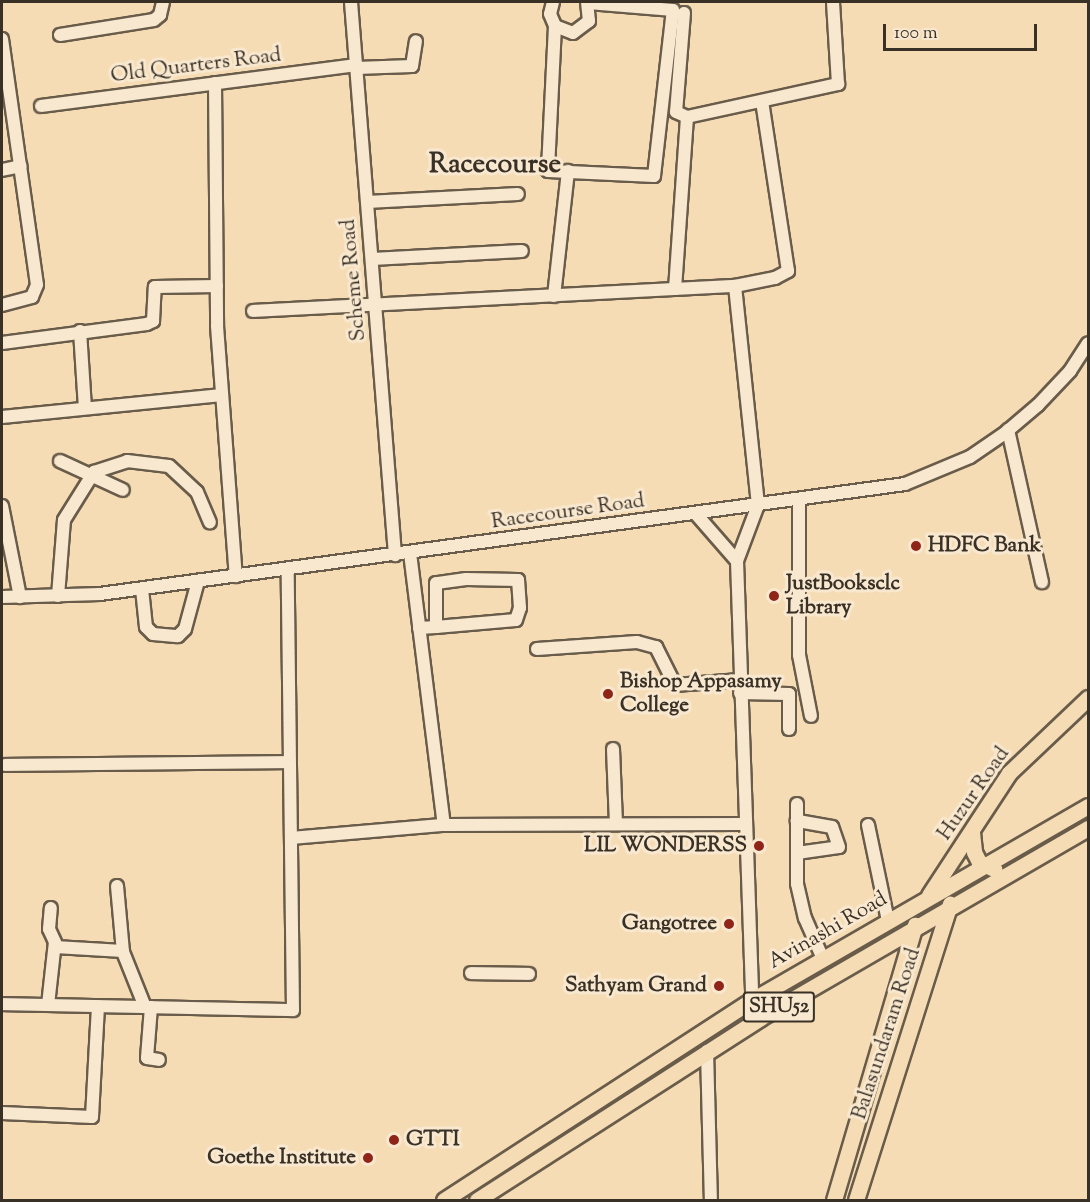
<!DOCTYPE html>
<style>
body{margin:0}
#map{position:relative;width:1090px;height:1202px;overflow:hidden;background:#f5dcb5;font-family:"Sorts Mill Goudy",serif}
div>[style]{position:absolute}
.roads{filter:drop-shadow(2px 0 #695c4a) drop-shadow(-2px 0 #695c4a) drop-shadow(0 2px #695c4a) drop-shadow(0 -2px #695c4a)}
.minor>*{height:12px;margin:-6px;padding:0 6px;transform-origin:6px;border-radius:6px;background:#f8e8cf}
.major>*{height:15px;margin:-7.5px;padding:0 7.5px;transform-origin:7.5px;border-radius:7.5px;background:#f5dcb5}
.dots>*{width:16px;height:16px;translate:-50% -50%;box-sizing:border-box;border:3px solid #f8e8cf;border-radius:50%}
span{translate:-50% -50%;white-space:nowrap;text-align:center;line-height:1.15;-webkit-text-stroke:6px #f8e8cf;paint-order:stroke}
.shield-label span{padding:2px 4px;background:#f8e8cf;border:2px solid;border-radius:4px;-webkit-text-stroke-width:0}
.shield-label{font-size:20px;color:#3a3126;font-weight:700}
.street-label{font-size:21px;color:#3a3126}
.poi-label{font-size:21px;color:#3a3126;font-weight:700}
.left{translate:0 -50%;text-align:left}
.right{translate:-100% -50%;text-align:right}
.district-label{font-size:27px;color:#3a3126;font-weight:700}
.frame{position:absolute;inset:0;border:3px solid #3a3126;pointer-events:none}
.scale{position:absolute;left:883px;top:24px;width:154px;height:27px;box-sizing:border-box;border:3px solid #3a3126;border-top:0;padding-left:8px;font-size:18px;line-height:21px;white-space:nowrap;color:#3a3126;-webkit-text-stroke:4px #f8e8cf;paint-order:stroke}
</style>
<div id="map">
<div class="roads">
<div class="minor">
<i style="left:351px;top:2px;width:555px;rotate:85.45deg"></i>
<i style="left:553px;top:2px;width:12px;rotate:104deg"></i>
<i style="left:550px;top:14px;width:13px;rotate:67deg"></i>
<i style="left:555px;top:26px;width:19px;rotate:21deg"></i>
<i style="left:573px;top:33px;width:20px;rotate:-37deg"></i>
<i style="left:589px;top:21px;width:19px;rotate:-96deg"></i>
<i style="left:684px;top:13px;width:99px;rotate:94.6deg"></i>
<i style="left:676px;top:112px;width:12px;rotate:24deg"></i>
<i style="left:687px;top:117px;width:155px;rotate:-12.3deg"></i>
<i style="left:838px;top:84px;width:82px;rotate:-93.5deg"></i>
<i style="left:555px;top:26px;width:145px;rotate:92.8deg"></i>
<i style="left:548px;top:171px;width:106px;rotate:2.7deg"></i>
<i style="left:654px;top:176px;width:167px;rotate:-83.5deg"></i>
<i style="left:673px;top:10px;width:85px;rotate:-175.3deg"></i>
<i style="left:60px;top:35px;width:95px;rotate:-9.1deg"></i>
<i style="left:154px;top:20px;width:8px;rotate:-40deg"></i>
<i style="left:160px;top:15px;width:13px;rotate:-77deg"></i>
<i style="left:2px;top:39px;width:248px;rotate:81.9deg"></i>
<i style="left:37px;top:285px;width:13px;rotate:113deg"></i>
<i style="left:32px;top:297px;width:31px;rotate:165deg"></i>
<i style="left:356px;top:68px;width:56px;rotate:-2deg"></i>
<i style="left:412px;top:66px;width:25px;rotate:-81deg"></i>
<i style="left:215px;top:83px;width:243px;rotate:89.5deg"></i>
<i style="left:217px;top:326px;width:251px;rotate:85.7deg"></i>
<i style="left:41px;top:106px;width:318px;rotate:-7.4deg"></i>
<i style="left:2px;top:170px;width:19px;rotate:-12deg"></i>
<i style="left:367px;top:202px;width:151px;rotate:-3deg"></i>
<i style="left:372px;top:259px;width:150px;rotate:-3.1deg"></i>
<i style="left:735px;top:286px;width:41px;rotate:-11.3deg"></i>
<i style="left:775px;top:278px;width:15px;rotate:-28deg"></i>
<i style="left:788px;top:271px;width:172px;rotate:-98.7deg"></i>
<i style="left:675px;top:289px;width:172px;rotate:-86deg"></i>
<i style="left:554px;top:296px;width:126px;rotate:-83.6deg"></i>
<i style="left:253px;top:311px;width:483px;rotate:-3deg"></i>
<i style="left:735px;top:286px;width:220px;rotate:84deg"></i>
<i style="left:758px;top:505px;width:60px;rotate:110.6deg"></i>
<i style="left:80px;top:331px;width:77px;rotate:86.3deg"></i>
<i style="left:2px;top:343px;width:146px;rotate:-7.5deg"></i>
<i style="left:147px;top:324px;width:7px;rotate:-27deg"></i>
<i style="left:153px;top:321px;width:34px;rotate:-87deg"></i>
<i style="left:155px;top:287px;width:62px;rotate:-0.9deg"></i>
<i style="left:2px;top:417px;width:221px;rotate:-5.7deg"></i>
<i style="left:1008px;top:430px;width:156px;rotate:77.4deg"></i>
<i style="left:60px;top:461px;width:69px;rotate:24.7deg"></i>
<i style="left:799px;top:499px;width:156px;rotate:90deg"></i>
<i style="left:799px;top:655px;width:62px;rotate:78.9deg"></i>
<i style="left:2px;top:506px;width:93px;rotate:78.8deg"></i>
<i style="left:696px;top:514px;width:62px;rotate:48.9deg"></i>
<i style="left:737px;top:561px;width:439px;rotate:88deg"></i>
<i style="left:410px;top:553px;width:274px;rotate:82.9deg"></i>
<i style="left:142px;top:589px;width:38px;rotate:84deg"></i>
<i style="left:146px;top:627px;width:10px;rotate:45deg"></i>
<i style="left:153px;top:634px;width:25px;rotate:5deg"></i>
<i style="left:178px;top:636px;width:10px;rotate:-45deg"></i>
<i style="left:185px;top:629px;width:50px;rotate:-74.8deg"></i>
<i style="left:58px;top:596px;width:76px;rotate:-85.5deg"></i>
<i style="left:64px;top:520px;width:57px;rotate:-58deg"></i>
<i style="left:94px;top:472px;width:35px;rotate:-18deg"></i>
<i style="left:127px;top:461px;width:42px;rotate:6.8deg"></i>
<i style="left:169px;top:466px;width:38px;rotate:43deg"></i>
<i style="left:197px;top:492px;width:33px;rotate:67deg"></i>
<i style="left:2px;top:597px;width:98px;rotate:-1.8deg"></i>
<i style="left:100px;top:594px;width:812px;rotate:-7.78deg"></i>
<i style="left:905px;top:484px;width:70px;rotate:-22.6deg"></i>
<i style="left:970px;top:457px;width:42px;rotate:-34.4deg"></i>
<i style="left:1005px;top:433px;width:43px;rotate:-40.3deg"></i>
<i style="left:1038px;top:405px;width:47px;rotate:-46.7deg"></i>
<i style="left:1070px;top:371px;width:33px;rotate:-57deg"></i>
<i style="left:419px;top:628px;width:17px;rotate:-3deg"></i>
<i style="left:436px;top:627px;width:80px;rotate:-5deg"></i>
<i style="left:516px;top:620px;width:13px;rotate:-72deg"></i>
<i style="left:520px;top:608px;width:28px;rotate:-94deg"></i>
<i style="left:518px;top:580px;width:52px;rotate:-178.9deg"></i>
<i style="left:466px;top:579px;width:30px;rotate:172deg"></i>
<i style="left:436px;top:583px;width:44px;rotate:90deg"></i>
<i style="left:537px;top:649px;width:100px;rotate:-4deg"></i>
<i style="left:637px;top:642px;width:20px;rotate:15deg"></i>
<i style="left:656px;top:647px;width:42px;rotate:63.4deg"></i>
<i style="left:675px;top:685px;width:65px;rotate:-4.4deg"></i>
<i style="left:740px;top:693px;width:49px;rotate:1.2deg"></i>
<i style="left:789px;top:694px;width:35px;rotate:90deg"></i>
<i style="left:613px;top:749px;width:75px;rotate:87.7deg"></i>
<i style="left:5px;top:765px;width:284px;rotate:-0.6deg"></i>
<i style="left:797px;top:804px;width:80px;rotate:90deg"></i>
<i style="left:797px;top:884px;width:35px;rotate:77deg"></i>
<i style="left:805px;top:918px;width:45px;rotate:66.3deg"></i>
<i style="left:868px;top:825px;width:98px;rotate:78.2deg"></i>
<i style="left:291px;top:838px;width:154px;rotate:-4.9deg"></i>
<i style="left:444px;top:825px;width:299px;rotate:-0.2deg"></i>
<i style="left:797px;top:853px;width:42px;rotate:-8.1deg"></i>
<i style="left:839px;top:847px;width:21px;rotate:-109deg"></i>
<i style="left:832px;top:827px;width:36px;rotate:-170deg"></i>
<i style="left:117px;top:886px;width:66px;rotate:84.8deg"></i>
<i style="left:123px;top:952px;width:59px;rotate:68.2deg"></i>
<i style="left:55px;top:947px;width:68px;rotate:3.4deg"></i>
<i style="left:471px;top:973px;width:58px;rotate:1deg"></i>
<i style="left:2px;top:1004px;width:291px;rotate:1.2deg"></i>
<i style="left:293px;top:1010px;width:440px;rotate:-90.7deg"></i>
<i style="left:48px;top:1005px;width:63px;rotate:-83.7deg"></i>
<i style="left:55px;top:942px;width:14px;rotate:-115deg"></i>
<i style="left:49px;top:929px;width:21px;rotate:-85deg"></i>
<i style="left:151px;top:1007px;width:51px;rotate:94.5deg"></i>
<i style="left:147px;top:1058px;width:12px;rotate:9deg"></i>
<i style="left:707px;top:1051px;width:149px;rotate:88.5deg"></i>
<i style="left:2px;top:1113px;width:90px;rotate:2.5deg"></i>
<i style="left:92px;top:1117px;width:111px;rotate:-86.9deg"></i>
</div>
<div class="major">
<i style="left:972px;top:832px;width:20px;rotate:84deg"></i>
<i style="left:974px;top:852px;width:11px;rotate:63deg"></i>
<i style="left:979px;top:862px;width:17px;rotate:25deg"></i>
<i style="left:929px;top:895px;width:146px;rotate:-56.7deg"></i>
<i style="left:1009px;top:773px;width:109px;rotate:-43.5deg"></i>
<i style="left:444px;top:1200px;width:367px;rotate:-33deg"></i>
<i style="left:752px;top:1000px;width:388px;rotate:-30deg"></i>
<i style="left:477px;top:1200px;width:336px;rotate:-32.7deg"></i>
<i style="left:760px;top:1018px;width:379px;rotate:-30.1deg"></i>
<i style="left:834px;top:1200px;width:287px;rotate:-73.6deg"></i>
<i style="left:856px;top:1200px;width:311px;rotate:-72.4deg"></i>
</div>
</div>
<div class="dots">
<i style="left:916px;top:546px;background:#8f2418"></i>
<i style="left:774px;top:596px;background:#8f2418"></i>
<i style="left:608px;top:694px;background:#8f2418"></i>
<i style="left:759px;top:846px;background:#8f2418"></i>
<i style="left:729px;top:924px;background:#8f2418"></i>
<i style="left:719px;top:986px;background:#8f2418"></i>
<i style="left:394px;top:1140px;background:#8f2418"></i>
<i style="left:368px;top:1158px;background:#8f2418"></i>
</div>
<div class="shield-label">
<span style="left:779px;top:1007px">SHU52</span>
</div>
<div class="street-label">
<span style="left:196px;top:66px;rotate:-7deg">Old Quarters Road</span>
<span style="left:354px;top:280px;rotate:-95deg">Scheme Road</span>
<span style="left:568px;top:512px;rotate:-8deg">Racecourse Road</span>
<span style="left:974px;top:794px;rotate:-55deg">Huzur Road</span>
<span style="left:828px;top:931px;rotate:-30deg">Avinashi Road</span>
<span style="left:887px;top:1034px;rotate:-72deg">Balasundaram Road</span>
</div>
<div class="poi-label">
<span class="left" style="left:928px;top:546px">HDFC Bank</span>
<span class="left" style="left:786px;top:596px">JustBooksclc<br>Library</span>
<span class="left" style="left:620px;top:694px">Bishop Appasamy<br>College</span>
<span class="right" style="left:747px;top:846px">LIL WONDERSS</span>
<span class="right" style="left:717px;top:924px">Gangotree</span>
<span class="right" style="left:707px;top:986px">Sathyam Grand</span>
<span class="left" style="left:406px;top:1140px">GTTI</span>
<span class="right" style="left:356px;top:1158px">Goethe Institute</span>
</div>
<div class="district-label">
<span style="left:495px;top:166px">Racecourse</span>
</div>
<div class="frame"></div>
<div class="scale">100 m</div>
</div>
